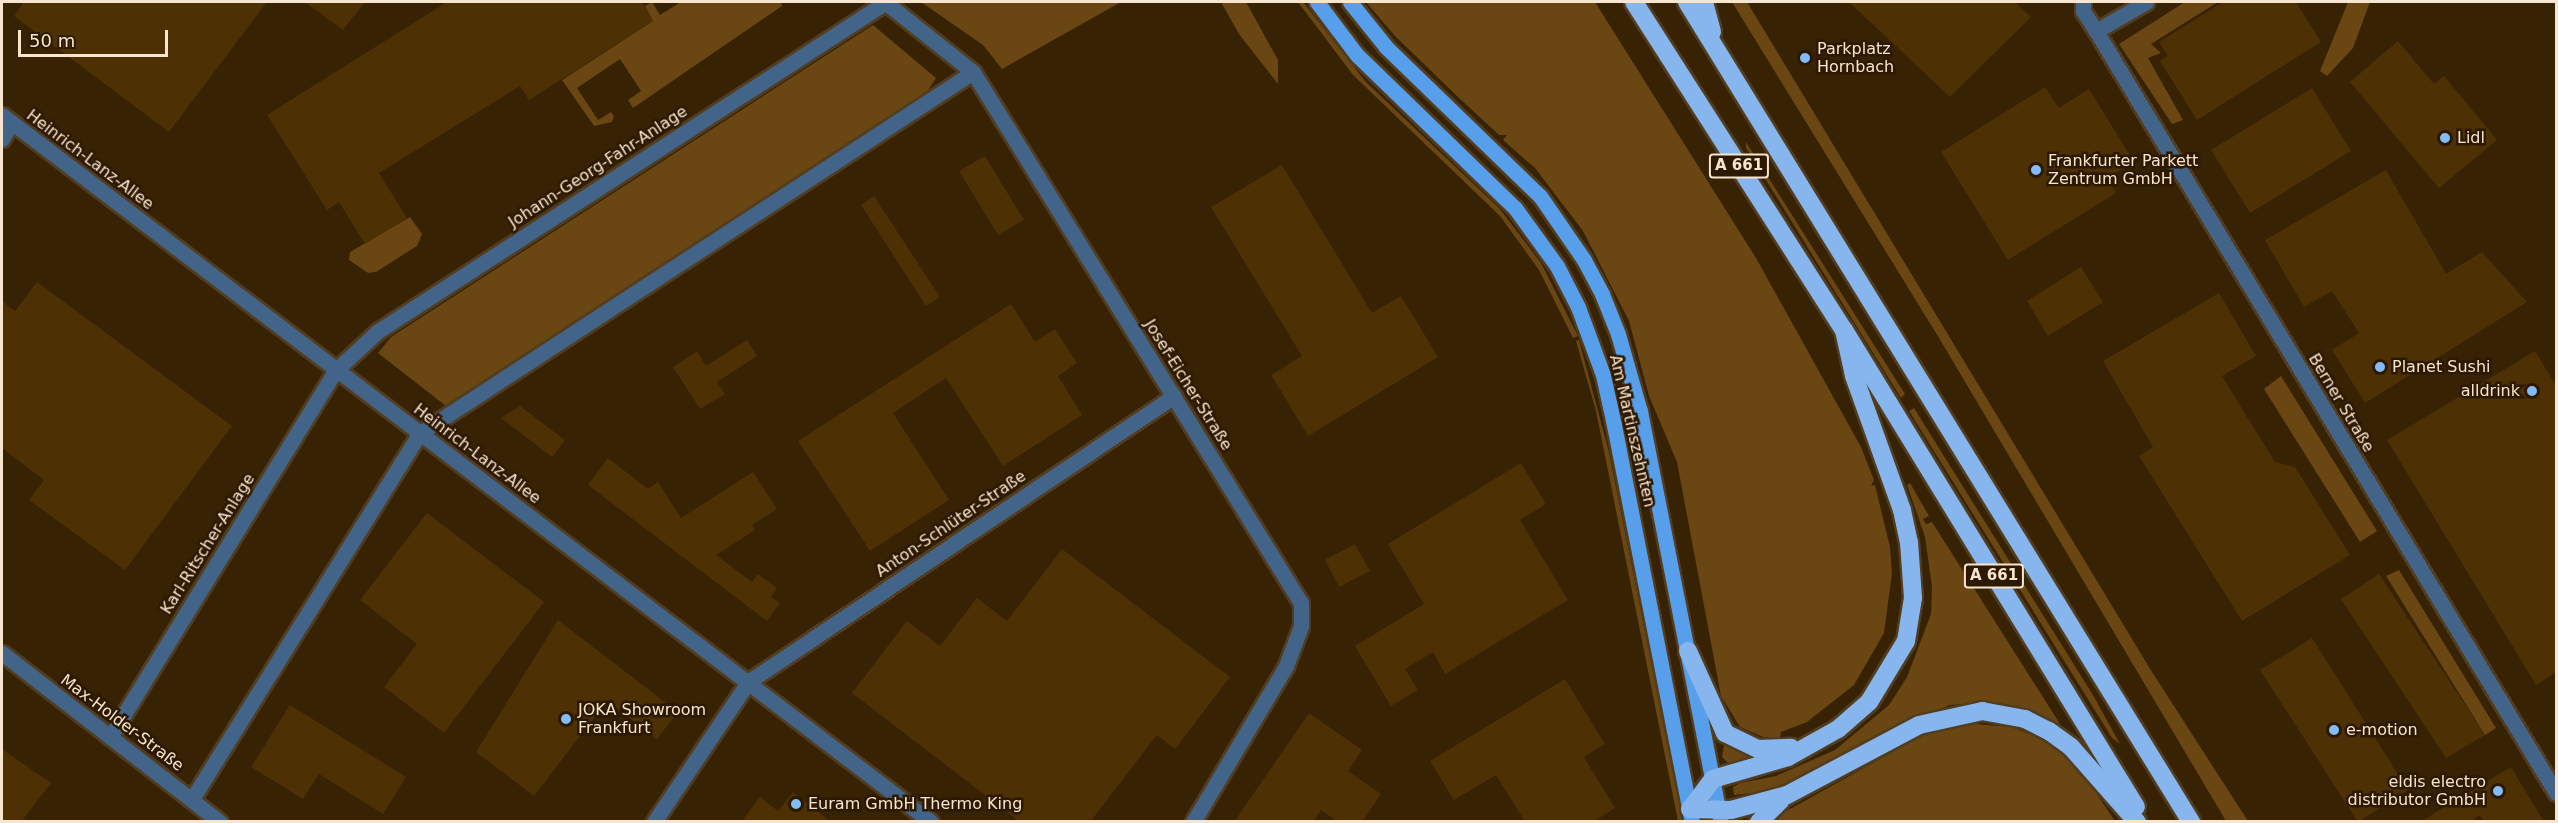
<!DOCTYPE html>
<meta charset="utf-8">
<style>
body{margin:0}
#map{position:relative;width:2558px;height:823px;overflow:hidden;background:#372203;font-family:"DejaVu Sans",sans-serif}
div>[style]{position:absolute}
.green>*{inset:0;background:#694612}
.building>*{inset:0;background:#4d3105}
.roads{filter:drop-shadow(2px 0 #523d20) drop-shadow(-2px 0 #523d20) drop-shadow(0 2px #523d20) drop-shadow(0 -2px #523d20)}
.minor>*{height:15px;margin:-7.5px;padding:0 7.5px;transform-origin:7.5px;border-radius:7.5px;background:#436489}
.major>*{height:15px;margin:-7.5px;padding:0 7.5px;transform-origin:7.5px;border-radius:7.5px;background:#589feb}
.highway>*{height:18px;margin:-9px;padding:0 9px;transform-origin:9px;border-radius:9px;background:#86b6ed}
.dots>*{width:16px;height:16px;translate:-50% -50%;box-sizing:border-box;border:3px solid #2d1800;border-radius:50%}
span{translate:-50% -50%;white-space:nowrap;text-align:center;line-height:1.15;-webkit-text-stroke:5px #2d1800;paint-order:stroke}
.shield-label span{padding:2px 4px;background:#2d1800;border:2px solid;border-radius:4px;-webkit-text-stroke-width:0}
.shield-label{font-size:15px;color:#f7e5d0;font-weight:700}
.poi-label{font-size:16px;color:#f7e5d0}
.left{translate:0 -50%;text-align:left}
.right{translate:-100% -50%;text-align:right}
.street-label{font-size:16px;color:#f7e5d0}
.frame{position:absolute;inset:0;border:3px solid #f7e5d0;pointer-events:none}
.scale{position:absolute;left:18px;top:30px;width:150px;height:27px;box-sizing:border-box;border:3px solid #f7e5d0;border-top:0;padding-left:8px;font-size:18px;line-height:21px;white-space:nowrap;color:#f7e5d0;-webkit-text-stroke:4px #2d1800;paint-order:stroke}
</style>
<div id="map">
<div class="green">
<i style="clip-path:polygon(652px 2px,660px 15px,681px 2px,781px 2px,782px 6px,633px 108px,628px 100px,641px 91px,620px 59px,577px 88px,598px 120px,611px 112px,614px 116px,612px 122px,594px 126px,562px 80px,653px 21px,645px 6px)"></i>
<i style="clip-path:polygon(921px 2px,1121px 2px,1002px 69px,983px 45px)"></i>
<i style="clip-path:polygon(1221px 2px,1246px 2px,1278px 60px,1278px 84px,1239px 34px)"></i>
<i style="clip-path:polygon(1298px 2px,1303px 2px,1365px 81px,1500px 209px,1541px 263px,1578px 336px,1573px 338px,1539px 270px,1500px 216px,1353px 75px)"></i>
<i style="clip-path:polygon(1366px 2px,1595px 2px,1756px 258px,1861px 447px,1874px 480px,1871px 486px,1875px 485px,1890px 547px,1892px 573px,1884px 633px,1854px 685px,1807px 722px,1781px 732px,1780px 737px,1763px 737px,1740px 727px,1721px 696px,1677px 462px,1649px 396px,1629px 321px,1583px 231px,1535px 168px,1503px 140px,1507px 135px,1499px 135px,1457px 96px,1395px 36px)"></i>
<i style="clip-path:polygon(1732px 2px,1747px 2px,2152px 672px,2248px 821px,2226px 821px,1939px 338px)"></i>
<i style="clip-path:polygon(2185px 2px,2218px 2px,2151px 44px,2161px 53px,2148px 58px,2183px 120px,2172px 124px,2119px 44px)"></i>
<i style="clip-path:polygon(2348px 2px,2370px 2px,2353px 48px,2327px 76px,2320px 71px)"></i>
<i style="clip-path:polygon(873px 25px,936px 78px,927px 92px,904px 109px,446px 406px,378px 353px,391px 337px)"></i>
<i style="clip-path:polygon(1746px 142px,1905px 394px,1901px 398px,1746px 148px)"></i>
<i style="clip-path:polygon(410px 217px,422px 234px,417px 246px,376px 272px,368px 273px,349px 260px,350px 252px)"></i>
<i style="clip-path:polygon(1579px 340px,1609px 452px,1683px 821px,1678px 821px,1596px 411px,1576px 341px)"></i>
<i style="clip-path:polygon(2281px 376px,2377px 531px,2360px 542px,2264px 389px)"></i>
<i style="clip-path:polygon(1914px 408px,2093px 695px,2120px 744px,2112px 738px,1909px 411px)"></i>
<i style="clip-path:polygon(1910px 483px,1929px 516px,1923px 519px,1926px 524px,1932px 522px,2060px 724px,2010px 705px,1991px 702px,1950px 705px,1900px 725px,1836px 763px,1779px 790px,1734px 795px,1733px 787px,1740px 783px,1776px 776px,1835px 750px,1889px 705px,1907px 677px,1931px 614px,1932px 587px,1925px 537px,1907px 485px)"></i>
<i style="clip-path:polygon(2399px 570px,2496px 728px,2485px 735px,2386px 576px)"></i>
<i style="clip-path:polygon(1963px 723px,2012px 727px,2046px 741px,2080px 769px,2115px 821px,1775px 822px,1781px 814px,1898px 749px,1932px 731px)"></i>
<i style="clip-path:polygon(1725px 740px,1747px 754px,1747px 760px,1728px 763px,1722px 757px)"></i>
</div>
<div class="building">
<i style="clip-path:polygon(24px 2px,267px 2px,169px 132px,14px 16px)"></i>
<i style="clip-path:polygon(305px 2px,365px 2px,343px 30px)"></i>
<i style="clip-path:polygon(447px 2px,642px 2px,653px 21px,529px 100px,520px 86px,379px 173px,407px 218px,365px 244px,339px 202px,327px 210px,267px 115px)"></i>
<i style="clip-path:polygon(1849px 2px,2015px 2px,2031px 17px,1950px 97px)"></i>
<i style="clip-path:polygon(2223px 2px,2296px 2px,2321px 42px,2197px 120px,2160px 61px,2168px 56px,2159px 42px)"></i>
<i style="clip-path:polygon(2398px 41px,2434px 84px,2444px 76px,2497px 140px,2439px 188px,2350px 82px)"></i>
<i style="clip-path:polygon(2045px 87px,2059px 108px,2089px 89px,2134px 162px,2107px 178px,2116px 193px,2008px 260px,1941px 152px)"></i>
<i style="clip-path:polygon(2312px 88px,2351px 151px,2250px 213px,2211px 150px)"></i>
<i style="clip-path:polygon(985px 156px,1024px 220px,998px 235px,959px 171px)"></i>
<i style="clip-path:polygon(1282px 165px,1372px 313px,1401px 296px,1438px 357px,1308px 436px,1271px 375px,1302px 356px,1211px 207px)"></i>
<i style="clip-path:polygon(2386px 170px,2446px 274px,2482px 252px,2527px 302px,2365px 403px,2332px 350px,2359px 333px,2332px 291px,2304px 307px,2265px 240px)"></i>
<i style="clip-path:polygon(874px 196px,940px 297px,926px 306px,861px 205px)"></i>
<i style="clip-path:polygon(2081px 267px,2103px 302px,2048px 336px,2027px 301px)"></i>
<i style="clip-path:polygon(37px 282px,232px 426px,125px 570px,29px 500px,44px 480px,2px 448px,2px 301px,15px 311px)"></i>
<i style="clip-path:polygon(2219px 293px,2256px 356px,2222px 376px,2275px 462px,2295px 467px,2350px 555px,2242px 621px,2139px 456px,2153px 447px,2103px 361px)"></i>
<i style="clip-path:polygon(1011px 304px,1035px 342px,1055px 329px,1077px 363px,1058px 376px,1082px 415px,1003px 466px,946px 378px,893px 413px,949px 500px,870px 551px,798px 441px)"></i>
<i style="clip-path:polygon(747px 340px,757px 356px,717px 382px,725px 394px,700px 409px,673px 367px,697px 351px,706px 366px)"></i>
<i style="clip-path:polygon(2535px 351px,2556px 386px,2556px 672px,2536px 685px,2387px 440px)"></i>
<i style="clip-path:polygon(520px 406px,565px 440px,552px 457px,501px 418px)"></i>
<i style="clip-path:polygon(608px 458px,648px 489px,658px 482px,681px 518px,753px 472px,777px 509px,752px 525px,755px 530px,716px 555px,752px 582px,758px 574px,777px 588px,771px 597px,780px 603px,767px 621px,588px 485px)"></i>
<i style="clip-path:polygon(1521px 463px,1546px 504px,1520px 520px,1568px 600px,1445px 674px,1433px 652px,1405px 669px,1418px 690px,1391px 706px,1355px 646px,1424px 604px,1388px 544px)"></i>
<i style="clip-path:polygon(427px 513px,544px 602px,444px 733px,384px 687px,417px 644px,360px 600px)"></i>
<i style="clip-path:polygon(1355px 544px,1370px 571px,1339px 587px,1325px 560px)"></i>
<i style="clip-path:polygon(1062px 549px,1230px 677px,1175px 749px,1157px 735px,1090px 822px,1020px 822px,852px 693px,907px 621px,940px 646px,977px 598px,1007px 621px)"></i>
<i style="clip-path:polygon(2379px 574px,2485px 735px,2446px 758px,2341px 599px)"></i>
<i style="clip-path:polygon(558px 620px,678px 712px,657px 739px,607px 701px,534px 796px,476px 752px)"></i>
<i style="clip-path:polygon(2312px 638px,2408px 790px,2358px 822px,2260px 670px)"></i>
<i style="clip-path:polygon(1565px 679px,1605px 744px,1584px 757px,1615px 808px,1593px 822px,1525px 822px,1496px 775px,1454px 800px,1430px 761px)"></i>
<i style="clip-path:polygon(290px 705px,406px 777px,383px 814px,319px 774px,303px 799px,251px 767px)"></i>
<i style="clip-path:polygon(1309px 713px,1362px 750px,1348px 771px,1381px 794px,1362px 822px,1338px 822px,1321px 810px,1313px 822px,1234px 822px)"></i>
<i style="clip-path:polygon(2px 749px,51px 783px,21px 822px,2px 822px)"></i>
<i style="clip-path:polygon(2511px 767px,2544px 822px,2484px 822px,2480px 815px,2470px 822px,2420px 822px)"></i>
<i style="clip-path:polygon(793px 792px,831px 822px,741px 822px,760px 797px,778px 811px)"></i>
</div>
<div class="roads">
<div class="minor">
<i style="left:885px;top:2px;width:112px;rotate:38.5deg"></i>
<i style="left:973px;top:72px;width:624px;rotate:58.3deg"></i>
<i style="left:1301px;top:603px;width:23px;rotate:90deg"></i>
<i style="left:1301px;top:626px;width:43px;rotate:110.6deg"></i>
<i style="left:1286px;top:666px;width:182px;rotate:120.8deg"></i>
<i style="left:2083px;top:2px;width:9px;rotate:90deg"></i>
<i style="left:2083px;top:11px;width:24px;rotate:57deg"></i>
<i style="left:2096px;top:31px;width:890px;rotate:58.88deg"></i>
<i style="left:2096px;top:31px;width:58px;rotate:-30.1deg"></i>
<i style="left:2px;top:115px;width:1167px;rotate:37.27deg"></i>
<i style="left:2px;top:139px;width:18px;rotate:-61deg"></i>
<i style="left:2px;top:653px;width:276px;rotate:37.8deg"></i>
<i style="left:110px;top:737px;width:431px;rotate:-58.4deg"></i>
<i style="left:336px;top:370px;width:57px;rotate:-42.9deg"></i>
<i style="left:378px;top:331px;width:605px;rotate:-32.93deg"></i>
<i style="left:192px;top:799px;width:431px;rotate:-58.1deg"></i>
<i style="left:420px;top:433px;width:660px;rotate:-33.14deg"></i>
<i style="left:654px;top:822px;width:169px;rotate:-56.1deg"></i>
<i style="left:748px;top:682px;width:513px;rotate:-33.88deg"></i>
</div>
<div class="major">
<i style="left:1317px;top:2px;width:66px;rotate:53deg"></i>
<i style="left:1357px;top:55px;width:220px;rotate:44.1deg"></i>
<i style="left:1515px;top:208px;width:72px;rotate:54.1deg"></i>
<i style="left:1557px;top:266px;width:46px;rotate:62.9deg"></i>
<i style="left:1578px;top:307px;width:72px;rotate:69.8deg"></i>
<i style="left:1603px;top:375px;width:51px;rotate:77.6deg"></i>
<i style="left:1614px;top:425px;width:405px;rotate:78.9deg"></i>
<i style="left:1350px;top:2px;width:58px;rotate:51.3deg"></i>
<i style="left:1386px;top:47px;width:214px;rotate:44.1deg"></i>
<i style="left:1540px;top:196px;width:78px;rotate:55.5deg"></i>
<i style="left:1584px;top:260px;width:38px;rotate:62deg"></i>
<i style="left:1602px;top:294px;width:43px;rotate:68.2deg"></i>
<i style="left:1618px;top:334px;width:80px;rotate:74.1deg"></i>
<i style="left:1640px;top:411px;width:419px;rotate:78.9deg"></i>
</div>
<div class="highway">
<i style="left:1634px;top:2px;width:389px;rotate:57.4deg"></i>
<i style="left:1844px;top:330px;width:559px;rotate:58.53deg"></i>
<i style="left:1687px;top:2px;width:963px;rotate:58.42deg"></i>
<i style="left:1704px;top:2px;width:31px;rotate:75deg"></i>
<i style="left:1844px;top:330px;width:47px;rotate:77.7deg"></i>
<i style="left:1854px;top:376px;width:142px;rotate:70.3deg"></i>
<i style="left:1902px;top:510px;width:33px;rotate:78deg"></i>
<i style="left:1909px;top:542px;width:56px;rotate:85.9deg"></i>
<i style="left:1913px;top:598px;width:44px;rotate:99.2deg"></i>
<i style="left:1906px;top:641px;width:71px;rotate:121.2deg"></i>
<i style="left:1869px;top:702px;width:41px;rotate:138.9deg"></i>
<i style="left:1838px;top:729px;width:57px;rotate:150.8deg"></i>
<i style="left:1788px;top:757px;width:78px;rotate:163.7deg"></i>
<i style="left:1713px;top:779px;width:38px;rotate:127deg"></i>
<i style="left:1690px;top:809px;width:41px;rotate:1.4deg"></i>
<i style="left:1731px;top:810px;width:58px;rotate:-15deg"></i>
<i style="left:1787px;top:795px;width:149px;rotate:-27.9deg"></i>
<i style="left:1919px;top:725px;width:65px;rotate:-12.5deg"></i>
<i style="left:1982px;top:711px;width:44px;rotate:10.5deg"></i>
<i style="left:2025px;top:719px;width:27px;rotate:27deg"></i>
<i style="left:2049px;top:731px;width:27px;rotate:36deg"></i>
<i style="left:2071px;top:747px;width:100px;rotate:48.7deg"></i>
<i style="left:1688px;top:651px;width:90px;rotate:65.7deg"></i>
<i style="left:1725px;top:733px;width:37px;rotate:26deg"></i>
<i style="left:1758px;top:749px;width:33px;rotate:-2deg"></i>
<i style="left:1759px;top:822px;width:31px;rotate:-45deg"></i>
</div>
</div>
<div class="dots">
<i style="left:1805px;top:58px;background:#83bcfb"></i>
<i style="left:2445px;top:138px;background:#83bcfb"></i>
<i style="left:2036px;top:170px;background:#83bcfb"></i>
<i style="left:2380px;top:367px;background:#83bcfb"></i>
<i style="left:2532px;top:391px;background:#83bcfb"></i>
<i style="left:566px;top:719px;background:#83bcfb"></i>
<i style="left:2334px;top:730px;background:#83bcfb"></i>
<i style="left:2498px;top:791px;background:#83bcfb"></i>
<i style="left:796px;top:804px;background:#83bcfb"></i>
</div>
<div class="shield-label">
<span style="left:1739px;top:166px">A 661</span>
<span style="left:1994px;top:576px">A 661</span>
</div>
<div class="poi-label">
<span class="left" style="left:1817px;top:58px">Parkplatz<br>Hornbach</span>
<span class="left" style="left:2457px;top:138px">Lidl</span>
<span class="left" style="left:2048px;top:170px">Frankfurter Parkett<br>Zentrum GmbH</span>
<span class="left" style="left:2392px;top:367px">Planet Sushi</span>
<span class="right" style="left:2520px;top:391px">alldrink</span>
<span class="left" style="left:578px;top:719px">JOKA Showroom<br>Frankfurt</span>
<span class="left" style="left:2346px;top:730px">e-motion</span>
<span class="right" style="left:2486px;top:791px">eldis electro<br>distributor GmbH</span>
<span class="left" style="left:808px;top:804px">Euram GmbH Thermo King</span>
</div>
<div class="street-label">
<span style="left:90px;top:160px;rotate:37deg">Heinrich-Lanz-Allee</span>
<span style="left:598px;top:167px;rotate:-33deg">Johann-Georg-Fahr-Anlage</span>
<span style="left:1188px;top:385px;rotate:58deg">Josef-Eicher-Straße</span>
<span style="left:2341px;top:403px;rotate:59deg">Berner Straße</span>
<span style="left:1632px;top:431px;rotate:77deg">Am Martinszehnten</span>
<span style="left:477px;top:454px;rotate:37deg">Heinrich-Lanz-Allee</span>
<span style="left:951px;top:524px;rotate:-34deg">Anton-Schlüter-Straße</span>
<span style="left:208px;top:544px;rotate:-58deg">Karl-Ritscher-Anlage</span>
<span style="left:122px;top:723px;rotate:37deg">Max-Holder-Straße</span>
</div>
<div class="frame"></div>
<div class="scale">50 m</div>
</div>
